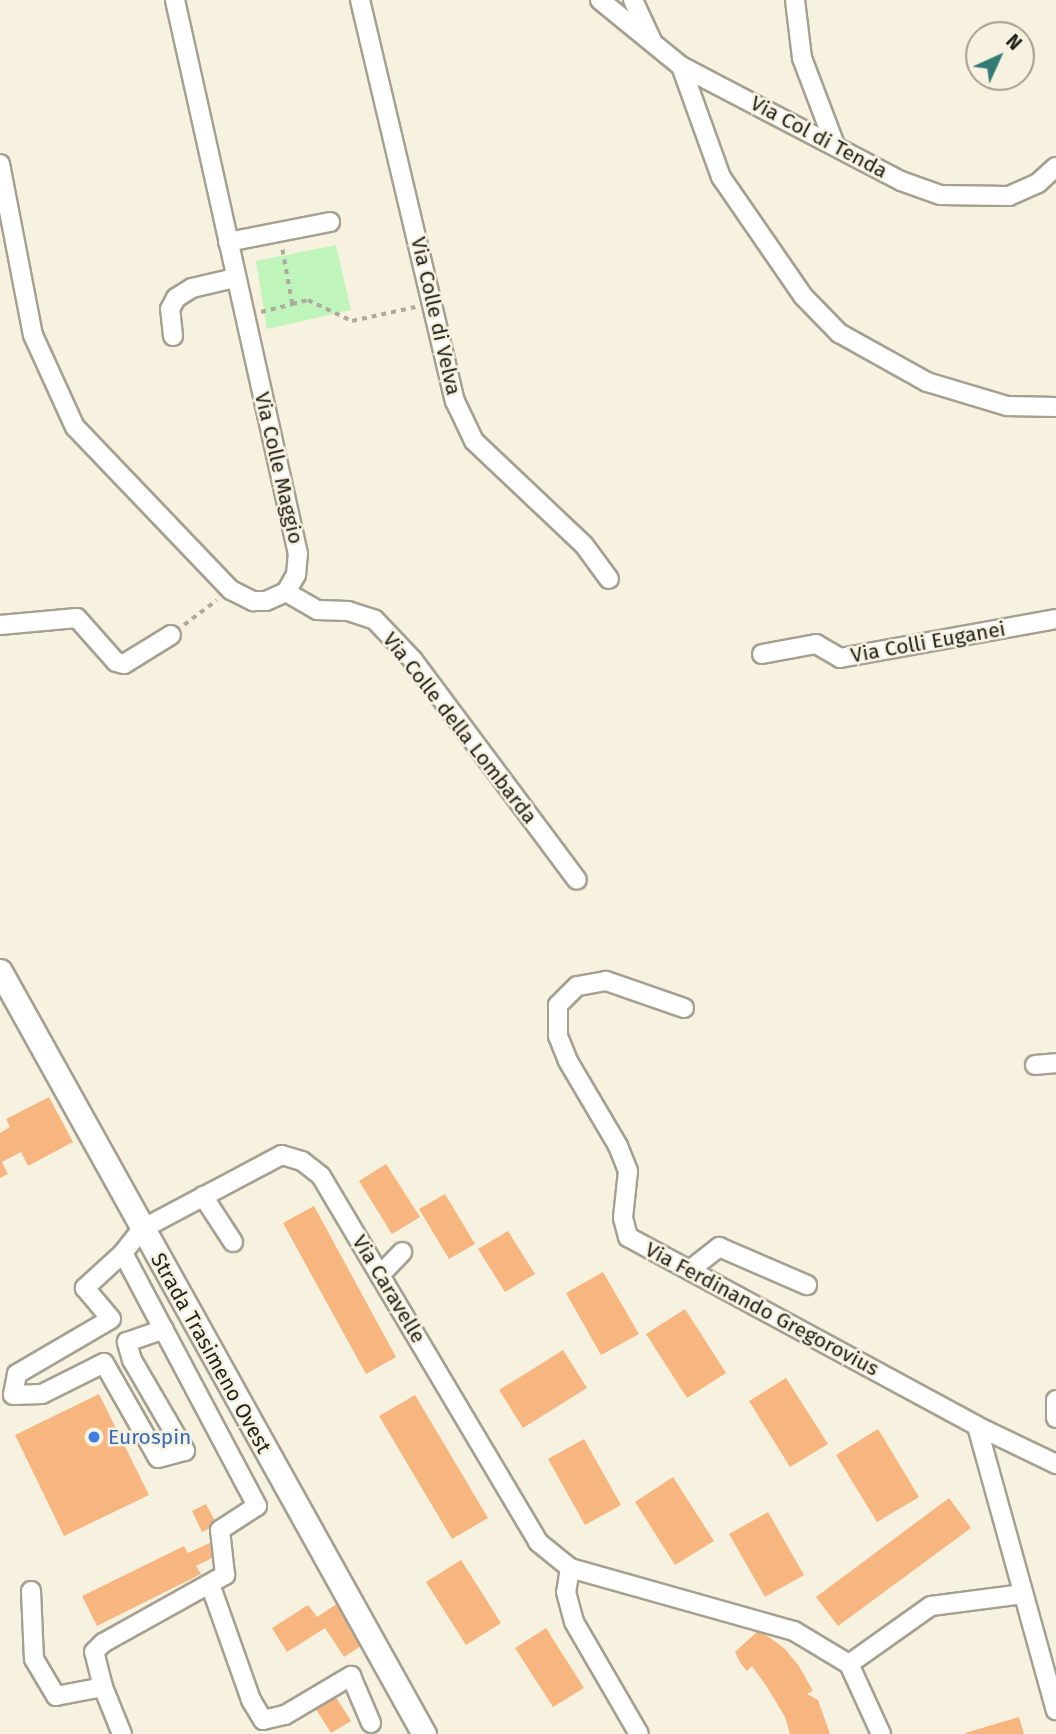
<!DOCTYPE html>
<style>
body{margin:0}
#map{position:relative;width:1056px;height:1734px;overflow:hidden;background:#f7f2e0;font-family:"Fira Sans",sans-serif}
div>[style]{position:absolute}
.green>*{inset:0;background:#bff4ba}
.building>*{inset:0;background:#f7b67f}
.path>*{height:3.5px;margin-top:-1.75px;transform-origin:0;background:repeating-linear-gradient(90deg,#aeaa9d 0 5px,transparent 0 10px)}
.roads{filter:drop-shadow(2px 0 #a5a090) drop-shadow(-2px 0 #a5a090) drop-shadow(0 2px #a5a090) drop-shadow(0 -2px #a5a090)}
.minor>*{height:18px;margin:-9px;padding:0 9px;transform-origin:9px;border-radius:9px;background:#fff}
.major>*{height:23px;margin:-11.5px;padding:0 11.5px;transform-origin:11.5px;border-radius:11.5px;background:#fff}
.dots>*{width:19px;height:19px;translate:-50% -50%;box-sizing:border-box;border:4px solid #f7f2e0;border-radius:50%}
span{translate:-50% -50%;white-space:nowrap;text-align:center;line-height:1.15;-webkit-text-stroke:5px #f7f2e0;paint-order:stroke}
.street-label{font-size:21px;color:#23211b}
.shop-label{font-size:21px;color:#366cbe}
.left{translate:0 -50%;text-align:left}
.north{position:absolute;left:965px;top:21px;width:70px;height:70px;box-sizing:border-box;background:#f7f2e0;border:2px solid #a29e91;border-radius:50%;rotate:45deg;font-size:19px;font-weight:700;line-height:28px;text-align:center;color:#23211b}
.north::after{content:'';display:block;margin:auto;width:24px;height:32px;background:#347b76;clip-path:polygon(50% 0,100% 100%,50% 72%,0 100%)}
</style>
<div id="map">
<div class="green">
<i style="clip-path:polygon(336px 245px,351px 310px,267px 329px,256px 261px)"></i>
</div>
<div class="building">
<i style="clip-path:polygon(49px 1097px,73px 1142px,28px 1166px,21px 1152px,2px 1162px,8px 1174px,0 1178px,0 1133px,10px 1127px,6px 1119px)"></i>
<i style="clip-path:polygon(386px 1164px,420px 1217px,392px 1234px,359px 1181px)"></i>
<i style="clip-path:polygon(445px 1194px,475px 1244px,449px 1259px,419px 1209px)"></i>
<i style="clip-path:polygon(314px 1206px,396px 1357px,366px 1374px,283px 1223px)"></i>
<i style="clip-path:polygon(508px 1231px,535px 1274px,505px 1292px,478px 1249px)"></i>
<i style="clip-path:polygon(603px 1272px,639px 1334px,601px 1355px,566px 1293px)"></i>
<i style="clip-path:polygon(685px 1309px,726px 1373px,687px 1398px,646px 1334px)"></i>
<i style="clip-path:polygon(563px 1350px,587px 1388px,523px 1428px,499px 1390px)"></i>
<i style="clip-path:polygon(786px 1378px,828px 1444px,790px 1467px,749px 1401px)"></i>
<i style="clip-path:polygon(99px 1394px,149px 1495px,64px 1536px,15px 1435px)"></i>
<i style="clip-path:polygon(415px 1395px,488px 1518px,452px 1539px,379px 1416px)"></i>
<i style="clip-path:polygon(878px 1429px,919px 1497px,877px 1522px,836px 1455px)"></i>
<i style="clip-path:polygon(584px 1439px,621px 1505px,585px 1525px,548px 1459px)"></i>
<i style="clip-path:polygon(673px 1477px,714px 1541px,675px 1565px,635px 1502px)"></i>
<i style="clip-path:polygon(949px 1498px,971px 1528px,838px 1626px,816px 1597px)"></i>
<i style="clip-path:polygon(206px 1504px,217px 1525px,202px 1532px,192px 1511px)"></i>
<i style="clip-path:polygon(768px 1512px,804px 1575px,765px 1597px,729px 1534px)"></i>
<i style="clip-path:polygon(212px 1542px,218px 1555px,196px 1566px,201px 1574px,97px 1626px,82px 1596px,184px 1546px,188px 1553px)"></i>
<i style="clip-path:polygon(461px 1560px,501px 1623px,466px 1645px,426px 1582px)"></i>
<i style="clip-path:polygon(338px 1603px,364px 1644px,344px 1657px,325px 1628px,287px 1652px,272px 1628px,308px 1605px,317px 1617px)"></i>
<i style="clip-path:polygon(546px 1628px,584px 1688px,553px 1707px,515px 1648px)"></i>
<i style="clip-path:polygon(759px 1630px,784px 1648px,799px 1666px,813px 1691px,807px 1694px,818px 1700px,830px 1734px,790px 1734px,785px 1717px,767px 1687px,752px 1666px,747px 1671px,741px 1664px,735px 1652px)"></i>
<i style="clip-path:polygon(332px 1691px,351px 1721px,331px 1733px,312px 1703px)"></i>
<i style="clip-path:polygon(1019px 1717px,1024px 1734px,965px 1734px,965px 1733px)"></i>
</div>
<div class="path">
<i style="left:292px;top:304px;width:16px;rotate:-14deg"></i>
<i style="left:308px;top:300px;width:49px;rotate:25.5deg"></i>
<i style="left:352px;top:321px;width:65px;rotate:-12.5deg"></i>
<i style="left:261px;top:312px;width:32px;rotate:-14deg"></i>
<i style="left:292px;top:304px;width:56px;rotate:-100.3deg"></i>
<i style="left:184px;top:625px;width:41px;rotate:-37.1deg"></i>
</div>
<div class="roads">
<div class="minor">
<i style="left:360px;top:0;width:412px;rotate:76.7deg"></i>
<i style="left:455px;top:401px;width:44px;rotate:64.6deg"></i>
<i style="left:474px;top:441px;width:151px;rotate:43.4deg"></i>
<i style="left:584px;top:545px;width:42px;rotate:53.7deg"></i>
<i style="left:600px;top:0;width:104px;rotate:39.2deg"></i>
<i style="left:681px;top:66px;width:248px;rotate:27.6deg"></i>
<i style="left:901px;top:181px;width:41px;rotate:19.7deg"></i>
<i style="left:940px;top:195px;width:69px;rotate:0.8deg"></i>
<i style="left:1009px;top:196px;width:32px;rotate:-24deg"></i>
<i style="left:1038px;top:183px;width:24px;rotate:-42deg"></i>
<i style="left:633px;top:0;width:45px;rotate:65.1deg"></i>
<i style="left:795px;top:0;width:58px;rotate:83.1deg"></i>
<i style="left:802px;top:58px;width:93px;rotate:69.2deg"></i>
<i style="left:681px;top:66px;width:118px;rotate:70.2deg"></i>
<i style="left:721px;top:177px;width:145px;rotate:55.4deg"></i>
<i style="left:803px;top:296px;width:52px;rotate:45.8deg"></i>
<i style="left:839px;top:333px;width:101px;rotate:29.1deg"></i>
<i style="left:927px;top:382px;width:84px;rotate:16.7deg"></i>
<i style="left:1007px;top:406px;width:49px;rotate:1.2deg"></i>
<i style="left:0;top:164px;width:174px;rotate:79.1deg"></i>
<i style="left:33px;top:335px;width:101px;rotate:65.5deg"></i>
<i style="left:75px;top:427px;width:226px;rotate:46.3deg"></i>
<i style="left:231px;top:590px;width:25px;rotate:27deg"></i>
<i style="left:253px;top:601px;width:13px"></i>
<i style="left:266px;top:601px;width:22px;rotate:-24deg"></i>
<i style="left:286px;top:592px;width:20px;rotate:-60deg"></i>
<i style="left:296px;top:575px;width:21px;rotate:-85deg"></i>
<i style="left:298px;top:554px;width:567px;rotate:-102.52deg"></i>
<i style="left:228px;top:242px;width:104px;rotate:-11.1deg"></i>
<i style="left:173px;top:336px;width:27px;rotate:-96deg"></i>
<i style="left:170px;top:309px;width:13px;rotate:-61deg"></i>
<i style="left:176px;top:298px;width:19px;rotate:-32deg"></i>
<i style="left:192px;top:288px;width:44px;rotate:-13.1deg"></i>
<i style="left:286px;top:592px;width:36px;rotate:30deg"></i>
<i style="left:317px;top:610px;width:31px;rotate:2deg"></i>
<i style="left:348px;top:611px;width:28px;rotate:18deg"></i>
<i style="left:375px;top:620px;width:55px;rotate:46.5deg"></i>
<i style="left:413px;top:660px;width:274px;rotate:53.3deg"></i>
<i style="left:0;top:625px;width:77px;rotate:-5.2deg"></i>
<i style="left:77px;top:618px;width:59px;rotate:48.4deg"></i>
<i style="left:116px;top:662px;width:8px;rotate:14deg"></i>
<i style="left:124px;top:664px;width:55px;rotate:-31.7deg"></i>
<i style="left:762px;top:654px;width:55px;rotate:-10.5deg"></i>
<i style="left:816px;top:644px;width:28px;rotate:30deg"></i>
<i style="left:840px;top:658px;width:219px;rotate:-10.2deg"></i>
<i style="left:684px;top:1008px;width:83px;rotate:-160.9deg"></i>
<i style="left:606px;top:981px;width:29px;rotate:170deg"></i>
<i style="left:577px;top:986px;width:27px;rotate:135deg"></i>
<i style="left:558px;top:1005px;width:31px;rotate:90deg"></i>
<i style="left:558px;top:1036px;width:27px;rotate:68deg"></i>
<i style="left:568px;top:1061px;width:99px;rotate:59.5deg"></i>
<i style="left:618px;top:1146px;width:27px;rotate:68deg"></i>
<i style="left:628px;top:1171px;width:47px;rotate:96.1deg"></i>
<i style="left:623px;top:1218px;width:20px;rotate:75deg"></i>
<i style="left:628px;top:1237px;width:397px;rotate:28.4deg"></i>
<i style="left:977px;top:1426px;width:88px;rotate:25.7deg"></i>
<i style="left:1035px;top:1065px;width:21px;rotate:-5deg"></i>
<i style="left:203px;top:1196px;width:55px;rotate:56.9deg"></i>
<i style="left:123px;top:1253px;width:52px;rotate:137.4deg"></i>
<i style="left:85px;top:1288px;width:40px;rotate:50deg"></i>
<i style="left:111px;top:1319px;width:109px;rotate:149.7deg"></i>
<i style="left:17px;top:1374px;width:21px;rotate:101deg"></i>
<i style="left:13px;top:1395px;width:29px;rotate:-2deg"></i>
<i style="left:42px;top:1394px;width:69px;rotate:-26.6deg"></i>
<i style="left:104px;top:1363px;width:109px;rotate:60.4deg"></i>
<i style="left:158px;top:1458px;width:28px;rotate:-15deg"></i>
<i style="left:185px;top:1451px;width:105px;rotate:-120.2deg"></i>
<i style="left:132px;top:1360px;width:19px;rotate:-106deg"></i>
<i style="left:127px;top:1342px;width:39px;rotate:-19deg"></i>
<i style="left:691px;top:1269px;width:36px;rotate:-38deg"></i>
<i style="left:719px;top:1247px;width:96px;rotate:23.4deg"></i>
<i style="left:380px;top:1275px;width:32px;rotate:-46deg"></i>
<i style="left:1056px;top:1400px;width:18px;rotate:90deg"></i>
<i style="left:977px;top:1426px;width:295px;rotate:74.5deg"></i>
<i style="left:570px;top:1568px;width:24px;rotate:99deg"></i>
<i style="left:566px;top:1592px;width:31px;rotate:75deg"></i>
<i style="left:574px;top:1622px;width:129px;rotate:59.9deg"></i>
<i style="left:210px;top:1584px;width:123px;rotate:70.5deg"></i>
<i style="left:251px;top:1700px;width:23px;rotate:59deg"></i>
<i style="left:263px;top:1720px;width:23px;rotate:-13deg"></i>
<i style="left:285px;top:1715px;width:77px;rotate:-30.6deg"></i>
<i style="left:351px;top:1676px;width:51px;rotate:66.9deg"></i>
<i style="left:31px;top:1591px;width:68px;rotate:87.5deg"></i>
<i style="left:34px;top:1659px;width:43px;rotate:59.3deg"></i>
<i style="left:56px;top:1696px;width:48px;rotate:-10.8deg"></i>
<i style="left:103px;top:1687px;width:36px;rotate:-104deg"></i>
<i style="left:94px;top:1652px;width:13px;rotate:-45deg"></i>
<i style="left:103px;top:1643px;width:140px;rotate:-29.1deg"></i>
<i style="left:225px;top:1575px;width:45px;rotate:-96.3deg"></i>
<i style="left:220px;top:1530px;width:44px;rotate:-33deg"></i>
<i style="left:257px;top:1506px;width:286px;rotate:-117.9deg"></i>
<i style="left:123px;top:1253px;width:31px;rotate:-52deg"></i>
<i style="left:142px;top:1229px;width:158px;rotate:-27.9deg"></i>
<i style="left:282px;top:1155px;width:21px;rotate:17deg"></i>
<i style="left:302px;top:1161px;width:24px;rotate:38deg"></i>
<i style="left:321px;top:1176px;width:425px;rotate:59.3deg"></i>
<i style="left:538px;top:1542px;width:41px;rotate:39.1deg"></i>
<i style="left:570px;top:1568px;width:233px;rotate:15.7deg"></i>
<i style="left:794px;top:1631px;width:64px;rotate:31deg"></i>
<i style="left:849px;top:1664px;width:100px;rotate:-35.3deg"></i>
<i style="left:931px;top:1606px;width:93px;rotate:-7.4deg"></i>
<i style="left:849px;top:1664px;width:77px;rotate:65.4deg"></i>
<i style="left:103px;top:1687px;width:51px;rotate:68deg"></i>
</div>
<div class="major">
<i style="left:0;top:971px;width:873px;rotate:60.94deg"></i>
</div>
</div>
<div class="dots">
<i style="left:94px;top:1437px;background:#3f7fe0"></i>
</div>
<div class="street-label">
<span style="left:819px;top:137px;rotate:28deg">Via Col di Tenda</span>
<span style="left:436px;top:316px;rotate:77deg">Via Colle di Velva</span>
<span style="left:279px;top:468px;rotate:77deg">Via Colle Maggio</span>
<span style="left:928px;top:642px;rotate:-10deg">Via Colli Euganei</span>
<span style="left:460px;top:728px;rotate:52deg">Via Colle della Lombarda</span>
<span style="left:389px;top:1289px;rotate:59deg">Via Caravelle</span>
<span style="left:762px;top:1309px;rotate:28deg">Via Ferdinando Gregorovius</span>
<span style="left:211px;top:1353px;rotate:61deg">Strada Trasimeno Ovest</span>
</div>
<div class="shop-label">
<span class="left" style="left:108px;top:1437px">Eurospin</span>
</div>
<div class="north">N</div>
</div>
